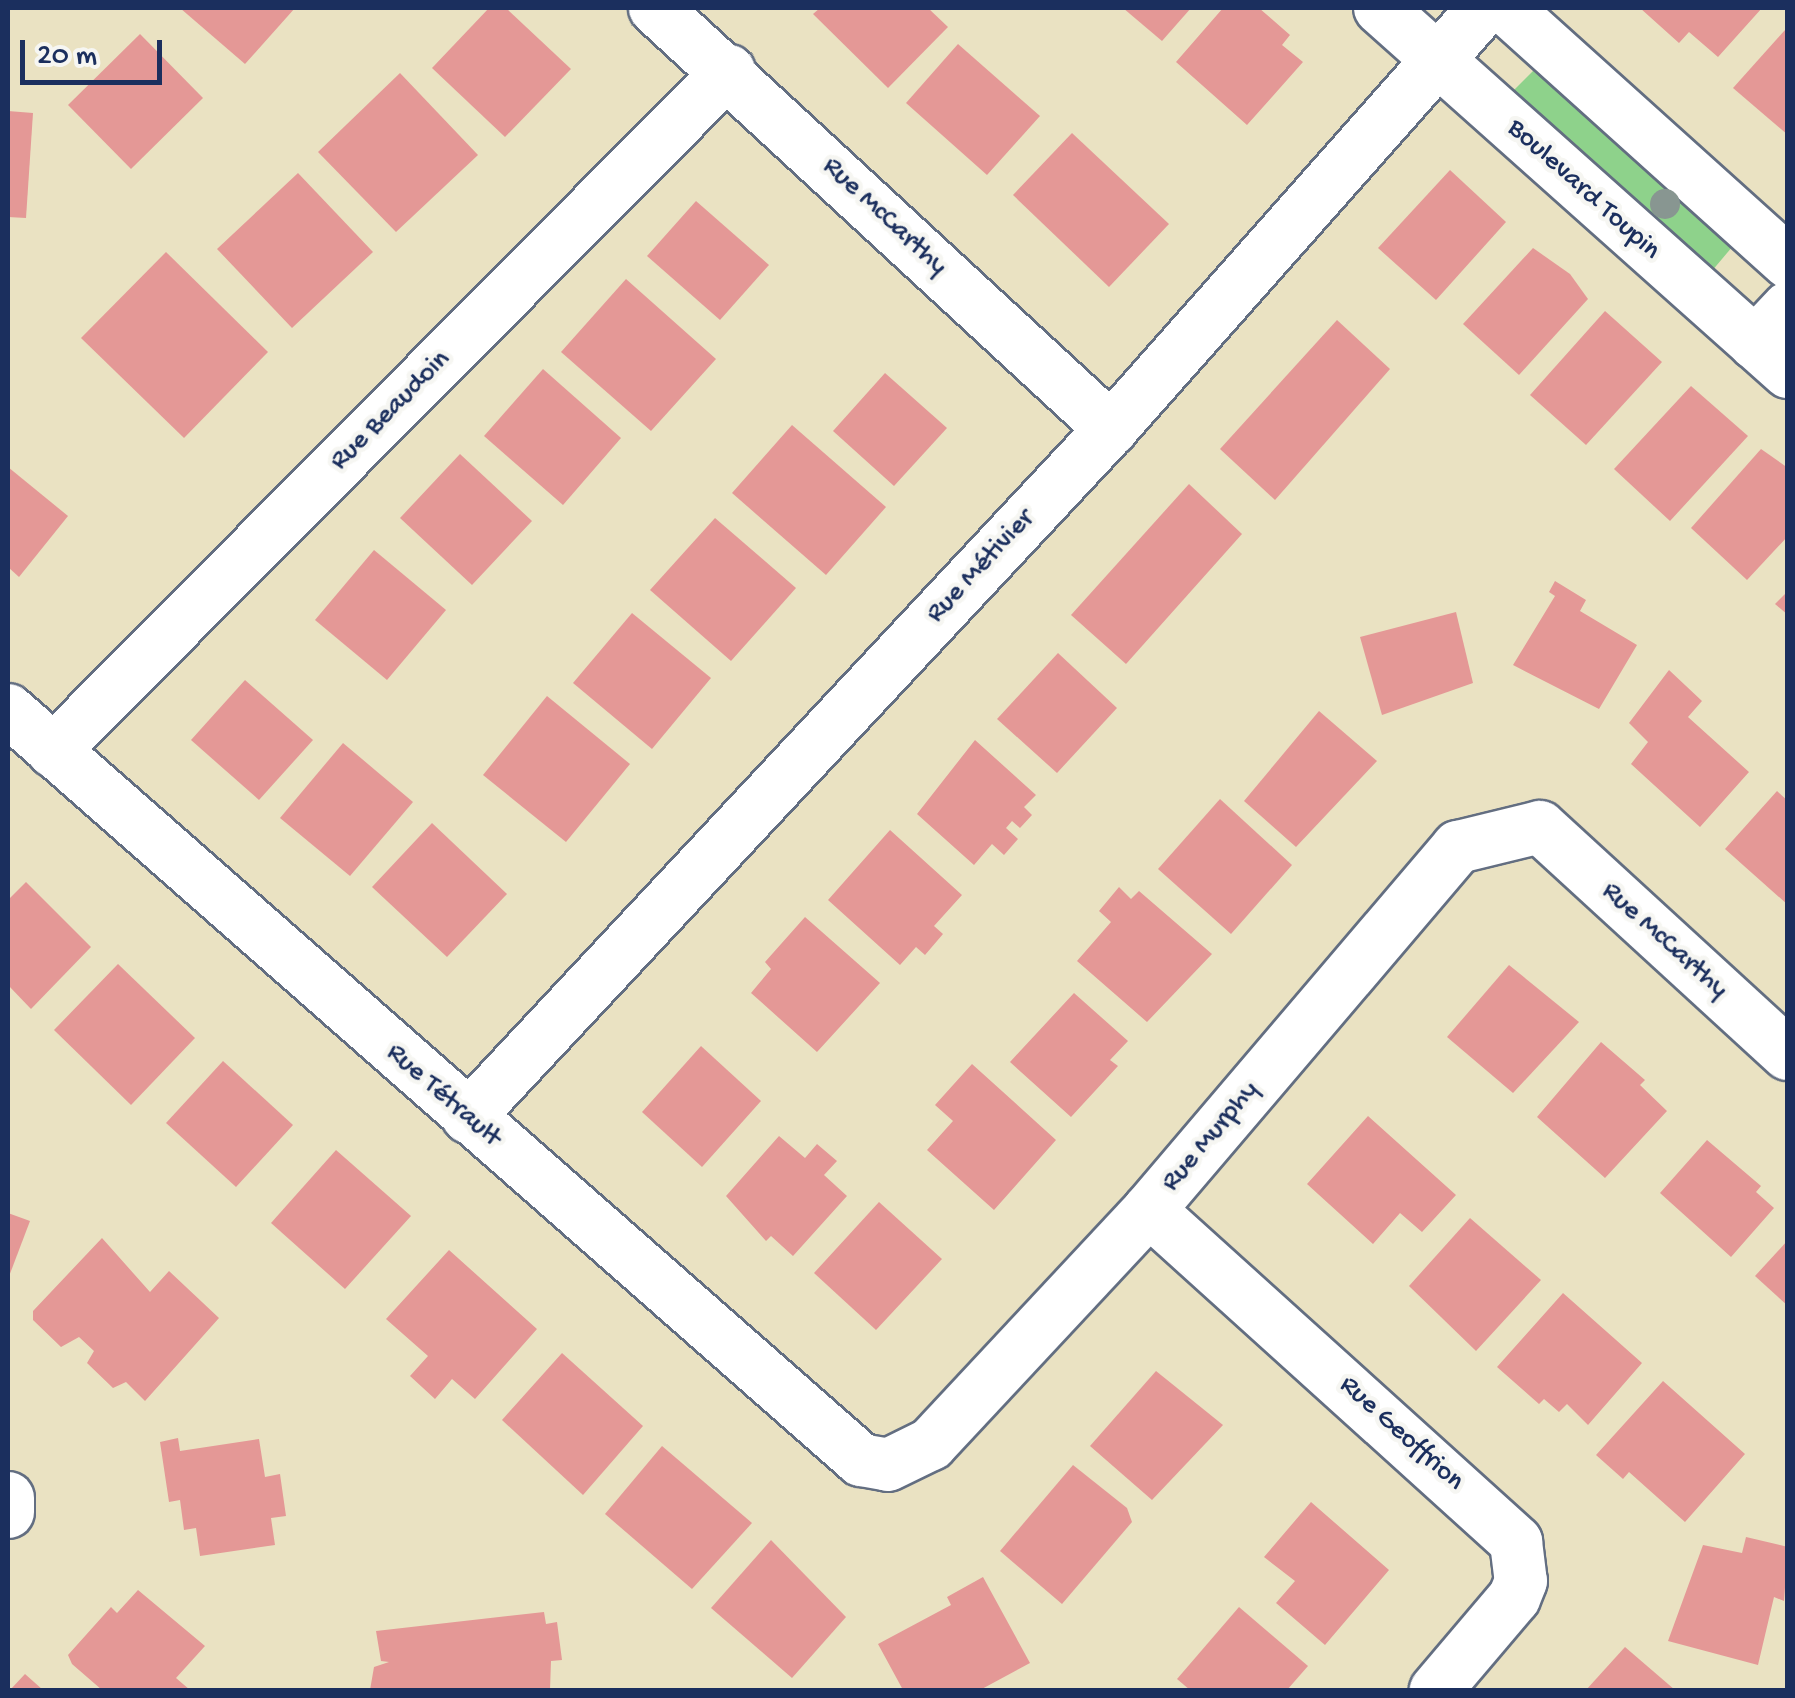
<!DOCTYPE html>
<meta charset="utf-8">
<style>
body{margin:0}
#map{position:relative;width:1795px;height:1698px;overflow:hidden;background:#eae2c2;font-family:"Gochi Hand",sans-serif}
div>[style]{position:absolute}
.green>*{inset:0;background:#8ed28b}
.building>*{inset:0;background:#e49896}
.roads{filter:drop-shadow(2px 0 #636e81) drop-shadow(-2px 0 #636e81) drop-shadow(0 2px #636e81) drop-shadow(0 -2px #636e81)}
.minor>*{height:52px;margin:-26px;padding:0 26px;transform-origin:26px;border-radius:26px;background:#fff}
.trees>*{width:30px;height:30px;margin:-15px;border-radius:50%;background:#889691}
span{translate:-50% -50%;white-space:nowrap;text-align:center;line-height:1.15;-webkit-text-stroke:9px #f6f6f2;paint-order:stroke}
.street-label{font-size:28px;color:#1b2f5e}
.frame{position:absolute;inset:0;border:10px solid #1b2f5e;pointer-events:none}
.scale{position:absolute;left:20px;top:40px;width:142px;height:45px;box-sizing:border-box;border:5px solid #1b2f5e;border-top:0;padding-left:12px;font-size:30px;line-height:35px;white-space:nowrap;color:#1b2f5e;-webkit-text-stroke:8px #f6f6f2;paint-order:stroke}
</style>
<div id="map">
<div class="green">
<i style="clip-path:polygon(1541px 63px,1738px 240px,1711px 272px,1511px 93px)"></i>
</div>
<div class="building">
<i style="clip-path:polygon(180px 8px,295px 8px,245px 64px)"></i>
<i style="clip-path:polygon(489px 8px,506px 8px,571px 69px,505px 137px,432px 68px)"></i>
<i style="clip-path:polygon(820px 8px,928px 8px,948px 27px,888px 88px,813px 14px)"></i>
<i style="clip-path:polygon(1123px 8px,1191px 8px,1162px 41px)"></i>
<i style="clip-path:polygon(1223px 8px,1259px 8px,1290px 35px,1282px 45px,1303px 62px,1247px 125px,1176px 62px)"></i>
<i style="clip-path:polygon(1640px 8px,1762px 8px,1718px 57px,1689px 32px,1679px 43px)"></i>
<i style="clip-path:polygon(1785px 30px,1788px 33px,1788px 135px,1733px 88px)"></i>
<i style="clip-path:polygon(140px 34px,203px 98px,131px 169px,68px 105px)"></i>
<i style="clip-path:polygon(958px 44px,1040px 116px,987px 175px,906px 103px)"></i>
<i style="clip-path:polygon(400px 73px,478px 155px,396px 232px,318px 152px)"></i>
<i style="clip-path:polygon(8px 111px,33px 113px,26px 218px,8px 217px)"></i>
<i style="clip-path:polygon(1072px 133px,1169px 224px,1109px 287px,1013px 195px)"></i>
<i style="clip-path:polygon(1450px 170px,1506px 222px,1436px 300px,1378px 248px)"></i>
<i style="clip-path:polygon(298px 173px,373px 252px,292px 328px,217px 249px)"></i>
<i style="clip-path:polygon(696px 201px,769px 265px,720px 320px,647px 256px)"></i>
<i style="clip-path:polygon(1533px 248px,1570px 274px,1588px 299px,1519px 375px,1463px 324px)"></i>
<i style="clip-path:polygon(166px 252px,268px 352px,184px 438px,81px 338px)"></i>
<i style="clip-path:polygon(626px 279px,716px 359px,651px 431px,561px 352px)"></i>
<i style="clip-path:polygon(1605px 311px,1662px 362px,1586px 445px,1530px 395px)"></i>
<i style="clip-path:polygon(1337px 320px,1390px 369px,1275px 500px,1220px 449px)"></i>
<i style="clip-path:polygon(543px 369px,621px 438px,563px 505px,484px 436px)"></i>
<i style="clip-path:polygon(885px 373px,947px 428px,894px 486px,833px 431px)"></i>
<i style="clip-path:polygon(1691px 386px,1748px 436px,1670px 521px,1614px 469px)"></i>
<i style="clip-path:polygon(792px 425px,886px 507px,826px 575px,732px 493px)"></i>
<i style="clip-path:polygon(1761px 449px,1788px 468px,1788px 536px,1747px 580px,1691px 528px)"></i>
<i style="clip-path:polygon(460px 454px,532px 521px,472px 585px,400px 518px)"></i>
<i style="clip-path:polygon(8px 467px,68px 516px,19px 577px,8px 567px)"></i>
<i style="clip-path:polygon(1189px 484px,1242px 534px,1126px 664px,1071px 615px)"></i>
<i style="clip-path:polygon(715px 518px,796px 588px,731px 661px,650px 590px)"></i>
<i style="clip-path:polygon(374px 550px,446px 610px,387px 680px,315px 620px)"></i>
<i style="clip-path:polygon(1555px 581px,1586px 600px,1580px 611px,1637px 645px,1599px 709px,1513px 665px,1555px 596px,1549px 592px)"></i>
<i style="clip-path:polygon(1788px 591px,1788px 615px,1775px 604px)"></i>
<i style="clip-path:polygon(1456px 612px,1473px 683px,1382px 715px,1360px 637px)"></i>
<i style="clip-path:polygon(632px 613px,711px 678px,652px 749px,573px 683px)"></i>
<i style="clip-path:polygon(1058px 653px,1117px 708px,1057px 773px,997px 719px)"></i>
<i style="clip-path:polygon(1669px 670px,1702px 701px,1688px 717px,1749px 772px,1700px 827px,1631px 764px,1648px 742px,1629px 723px)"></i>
<i style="clip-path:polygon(245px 680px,313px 740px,259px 800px,191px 740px)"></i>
<i style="clip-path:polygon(547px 696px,630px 764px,566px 842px,483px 775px)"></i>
<i style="clip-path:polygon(1319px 711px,1377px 761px,1296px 847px,1244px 801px)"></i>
<i style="clip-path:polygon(975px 740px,1036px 795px,1024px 807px,1032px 815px,1020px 828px,1012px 821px,1006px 828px,1018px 839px,1004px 855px,992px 844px,974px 865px,917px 814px)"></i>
<i style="clip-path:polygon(343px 743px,413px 802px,350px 876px,280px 818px)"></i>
<i style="clip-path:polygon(1777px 791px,1788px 801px,1788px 905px,1725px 849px)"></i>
<i style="clip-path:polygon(1220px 799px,1292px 865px,1231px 934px,1158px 869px)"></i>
<i style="clip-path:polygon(432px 823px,507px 894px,447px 957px,372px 887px)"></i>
<i style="clip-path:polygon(890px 830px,962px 895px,934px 926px,943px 934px,925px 955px,916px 947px,900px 965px,828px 900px)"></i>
<i style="clip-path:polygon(26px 882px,91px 947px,31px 1009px,8px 985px,8px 900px)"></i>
<i style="clip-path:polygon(1119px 887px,1131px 899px,1139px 891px,1212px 954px,1147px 1022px,1077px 961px,1111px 922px,1099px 911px)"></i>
<i style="clip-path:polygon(805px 917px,880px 983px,817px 1052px,751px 993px,771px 969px,765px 962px)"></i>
<i style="clip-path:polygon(118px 964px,195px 1038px,131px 1105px,54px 1030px)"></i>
<i style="clip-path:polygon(1509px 965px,1579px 1022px,1513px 1093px,1447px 1037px)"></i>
<i style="clip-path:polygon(1074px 993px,1128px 1041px,1110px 1060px,1118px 1066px,1071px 1117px,1010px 1062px)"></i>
<i style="clip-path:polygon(1601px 1042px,1645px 1080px,1640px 1085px,1667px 1111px,1605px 1178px,1537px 1117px)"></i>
<i style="clip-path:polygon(701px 1046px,761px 1101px,702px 1167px,642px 1112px)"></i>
<i style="clip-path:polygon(223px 1061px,293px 1125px,236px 1187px,166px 1123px)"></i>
<i style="clip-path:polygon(972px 1064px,1056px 1140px,994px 1210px,927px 1150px,953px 1121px,935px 1105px)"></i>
<i style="clip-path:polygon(1368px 1116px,1456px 1195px,1422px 1232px,1400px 1213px,1373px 1244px,1307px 1184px)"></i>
<i style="clip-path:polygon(779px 1136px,805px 1158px,817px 1144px,837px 1161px,824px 1175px,847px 1196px,793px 1256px,771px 1236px,766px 1241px,726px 1196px)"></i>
<i style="clip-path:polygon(1707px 1140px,1761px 1186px,1756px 1192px,1774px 1208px,1731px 1257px,1660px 1193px)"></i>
<i style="clip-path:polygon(336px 1150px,411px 1216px,345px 1289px,271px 1223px)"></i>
<i style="clip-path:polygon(879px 1202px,942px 1259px,876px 1330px,814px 1273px)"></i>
<i style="clip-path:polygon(8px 1213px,30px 1221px,8px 1279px)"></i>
<i style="clip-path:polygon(1470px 1218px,1541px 1280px,1476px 1351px,1409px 1286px)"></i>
<i style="clip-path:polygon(102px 1238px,150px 1292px,169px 1271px,219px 1318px,145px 1401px,126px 1382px,113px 1388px,87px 1363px,94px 1351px,79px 1337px,61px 1347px,33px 1320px,33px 1311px)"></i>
<i style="clip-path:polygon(1788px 1240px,1788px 1306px,1755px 1276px)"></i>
<i style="clip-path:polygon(449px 1250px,537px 1329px,475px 1399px,452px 1379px,435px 1399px,410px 1376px,428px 1356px,386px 1319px)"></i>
<i style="clip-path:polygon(1563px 1293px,1642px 1363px,1588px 1425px,1567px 1404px,1559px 1412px,1544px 1399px,1539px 1404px,1497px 1367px)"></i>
<i style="clip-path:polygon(562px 1353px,643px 1426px,583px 1495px,502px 1420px)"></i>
<i style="clip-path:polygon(1156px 1371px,1223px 1425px,1152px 1500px,1090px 1446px)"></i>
<i style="clip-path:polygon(1663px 1381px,1745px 1454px,1685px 1522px,1629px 1472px,1623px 1479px,1596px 1455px)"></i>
<i style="clip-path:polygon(178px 1438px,180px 1451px,259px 1439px,265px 1477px,280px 1474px,286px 1516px,271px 1518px,275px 1545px,200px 1556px,196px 1528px,184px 1530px,180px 1500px,169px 1502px,160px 1442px)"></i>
<i style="clip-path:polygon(662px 1446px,752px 1523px,692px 1589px,605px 1514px)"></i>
<i style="clip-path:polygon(1073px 1465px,1127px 1508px,1132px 1522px,1062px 1604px,1000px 1551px)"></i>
<i style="clip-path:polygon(1311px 1502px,1389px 1570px,1325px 1645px,1276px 1603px,1295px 1581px,1264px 1557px)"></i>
<i style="clip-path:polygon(1746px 1537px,1788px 1547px,1784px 1601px,1774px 1597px,1758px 1665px,1668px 1641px,1703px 1545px,1742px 1553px)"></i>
<i style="clip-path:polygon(771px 1540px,846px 1617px,792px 1678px,711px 1608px)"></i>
<i style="clip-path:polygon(983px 1577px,1030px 1663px,980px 1690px,903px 1690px,878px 1644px,951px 1605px,947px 1597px)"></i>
<i style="clip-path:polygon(138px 1590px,205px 1646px,176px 1678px,190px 1690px,102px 1690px,72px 1664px,68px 1655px,111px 1607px,117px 1613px)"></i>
<i style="clip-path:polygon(1239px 1607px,1308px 1666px,1287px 1690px,1190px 1690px,1177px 1679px)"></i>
<i style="clip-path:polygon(544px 1612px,546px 1624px,557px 1622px,562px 1660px,551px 1661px,550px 1690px,370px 1690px,374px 1667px,389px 1662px,381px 1661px,376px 1631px)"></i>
<i style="clip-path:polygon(1625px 1647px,1675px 1690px,1586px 1690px)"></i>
<i style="clip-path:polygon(25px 1674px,43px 1690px,10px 1690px)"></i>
</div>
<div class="roads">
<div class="minor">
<i style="left:655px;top:8px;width:621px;rotate:42.71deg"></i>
<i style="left:1380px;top:8px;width:547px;rotate:41.74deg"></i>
<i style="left:1506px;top:8px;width:380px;rotate:42deg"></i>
<i style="left:1755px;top:343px;width:48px;rotate:-46.7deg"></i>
<i style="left:8px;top:710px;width:1136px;rotate:41.32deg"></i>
<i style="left:861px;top:1460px;width:27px;rotate:10deg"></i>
<i style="left:888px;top:1465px;width:48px;rotate:-26deg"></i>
<i style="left:931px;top:1444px;width:320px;rotate:-47deg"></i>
<i style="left:1149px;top:1210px;width:477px;rotate:-49.6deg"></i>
<i style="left:1458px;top:847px;width:84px;rotate:-13.7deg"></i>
<i style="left:1540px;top:827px;width:336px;rotate:42.5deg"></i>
<i style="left:53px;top:751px;width:959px;rotate:-45.17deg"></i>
<i style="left:468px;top:1117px;width:942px;rotate:-46.94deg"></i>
<i style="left:1111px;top:429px;width:562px;rotate:-48.46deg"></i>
<i style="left:1149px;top:1210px;width:495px;rotate:42.1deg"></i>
<i style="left:1516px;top:1542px;width:39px;rotate:83deg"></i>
<i style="left:1521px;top:1581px;width:18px;rotate:112deg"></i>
<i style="left:1514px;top:1598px;width:121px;rotate:130.3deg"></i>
<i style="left:8px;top:1498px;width:14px;rotate:90deg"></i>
</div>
</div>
<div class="trees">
<i style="left:1665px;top:204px"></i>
</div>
<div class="street-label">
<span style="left:1583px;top:190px;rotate:42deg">Boulevard Toupin</span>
<span style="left:884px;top:217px;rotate:43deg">Rue McCarthy</span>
<span style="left:391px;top:411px;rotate:-45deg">Rue Beaudoin</span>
<span style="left:981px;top:567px;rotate:-47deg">Rue Métivier</span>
<span style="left:1664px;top:941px;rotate:42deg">Rue McCarthy</span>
<span style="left:443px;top:1096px;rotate:41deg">Rue Tétrault</span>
<span style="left:1211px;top:1137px;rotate:-50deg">Rue Murphy</span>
<span style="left:1401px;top:1434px;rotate:42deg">Rue Geoffrion</span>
</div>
<div class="frame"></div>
<div class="scale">20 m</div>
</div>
